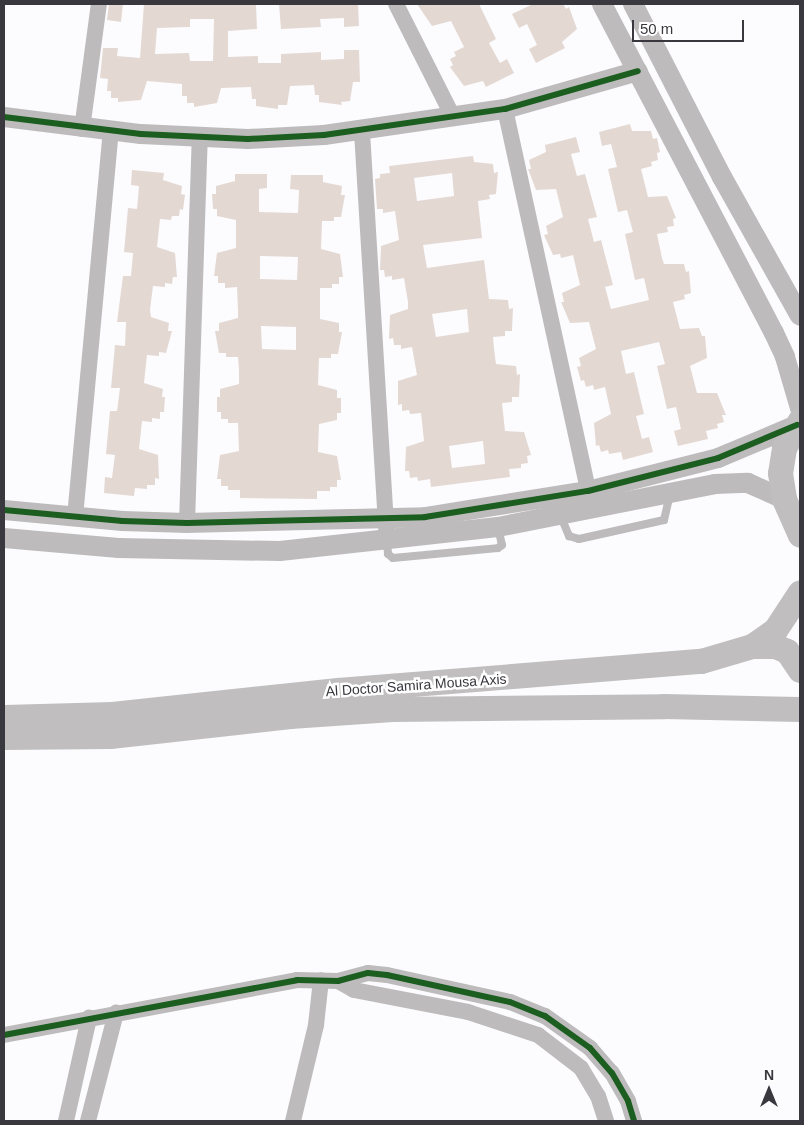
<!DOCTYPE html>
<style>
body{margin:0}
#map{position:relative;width:804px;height:1125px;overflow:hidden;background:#fcfcfe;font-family:Arial,sans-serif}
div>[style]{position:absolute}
.building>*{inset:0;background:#e4d8d3}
.service>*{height:8px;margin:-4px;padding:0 4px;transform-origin:4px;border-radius:4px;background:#bebbbd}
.minor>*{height:16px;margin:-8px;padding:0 8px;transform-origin:8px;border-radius:8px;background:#bebbbd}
.tertiary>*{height:20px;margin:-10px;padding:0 10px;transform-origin:10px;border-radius:10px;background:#bebbbd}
.primary>*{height:25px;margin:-12.5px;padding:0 12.5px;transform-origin:12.5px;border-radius:12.5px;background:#c0bebf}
.cycleway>*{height:6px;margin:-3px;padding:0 3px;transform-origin:3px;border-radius:3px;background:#1b5e20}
span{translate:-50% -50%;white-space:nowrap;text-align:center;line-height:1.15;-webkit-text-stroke:5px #fff;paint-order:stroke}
.street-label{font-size:14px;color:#39383f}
.frame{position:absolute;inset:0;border:5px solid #39383f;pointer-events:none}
.north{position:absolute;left:744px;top:1065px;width:50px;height:50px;-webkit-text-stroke:4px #fff;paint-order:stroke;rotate:0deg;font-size:14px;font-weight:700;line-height:20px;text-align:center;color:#39383f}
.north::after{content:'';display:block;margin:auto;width:18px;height:22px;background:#39383f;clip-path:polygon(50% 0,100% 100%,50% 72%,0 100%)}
.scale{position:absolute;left:632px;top:20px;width:112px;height:22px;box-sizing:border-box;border:2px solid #39383f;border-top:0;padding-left:6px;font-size:15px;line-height:18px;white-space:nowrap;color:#39383f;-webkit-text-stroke:4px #fff;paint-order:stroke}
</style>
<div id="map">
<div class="building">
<i style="clip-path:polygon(109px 4px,123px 4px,121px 22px,107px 20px)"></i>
<i style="clip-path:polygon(evenodd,144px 4px,256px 4px,257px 29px,228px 31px,228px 57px,258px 56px,258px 63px,281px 63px,281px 54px,321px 52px,321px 60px,344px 59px,344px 50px,359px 50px,360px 82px,353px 82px,350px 101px,341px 102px,342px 105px,319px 102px,319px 95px,315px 95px,314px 85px,290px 86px,287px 105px,278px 105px,278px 109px,256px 106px,256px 99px,252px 99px,251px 87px,221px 88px,217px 103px,194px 107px,194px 103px,187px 103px,187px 96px,182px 96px,182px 84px,147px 81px,141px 100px,118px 102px,118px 98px,111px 98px,111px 91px,107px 91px,108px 79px,100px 78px,103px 48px,118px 48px,117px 56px,140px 58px,144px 4px,190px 19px,214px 19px,213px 61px,190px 61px,189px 53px,155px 54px,157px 28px,190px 27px,190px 19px)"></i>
<i style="clip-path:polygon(279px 4px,358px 4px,359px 26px,344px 27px,344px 18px,320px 19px,321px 27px,281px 29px)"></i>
<i style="clip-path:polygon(417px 4px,479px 4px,496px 39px,489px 43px,500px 63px,507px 59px,514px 73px,486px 87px,483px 81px,464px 86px,450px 67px,453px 65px,450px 59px,456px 56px,454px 52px,464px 47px,451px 21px,432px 26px)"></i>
<i style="clip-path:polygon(533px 4px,563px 4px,566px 9px,569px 7px,577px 29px,562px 42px,565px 48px,536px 63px,529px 49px,537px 45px,527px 24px,519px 28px,512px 14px)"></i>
<i style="clip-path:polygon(630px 124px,632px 131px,651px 131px,653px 139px,657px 138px,660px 152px,657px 153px,658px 160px,651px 162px,652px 166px,641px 169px,648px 197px,667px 196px,676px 218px,673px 219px,674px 226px,667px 227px,668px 232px,657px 234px,662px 258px,664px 264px,684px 264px,686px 272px,689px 271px,691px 293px,684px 295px,685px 299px,673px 302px,680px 329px,699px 328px,702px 336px,705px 336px,707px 358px,690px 366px,697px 393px,717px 393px,726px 415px,722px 415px,724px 422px,717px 424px,718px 428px,706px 431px,708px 439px,678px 446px,674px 431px,681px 429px,676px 407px,667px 409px,657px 366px,665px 364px,659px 342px,621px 351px,626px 374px,634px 372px,644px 414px,636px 416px,642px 439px,649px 437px,653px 452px,623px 460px,621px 452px,609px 454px,608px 450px,601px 452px,599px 445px,596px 446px,594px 423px,611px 414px,605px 387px,594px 390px,593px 385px,586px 387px,584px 380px,581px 381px,577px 367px,581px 366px,579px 358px,596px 349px,589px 322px,570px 323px,561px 302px,564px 302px,562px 293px,580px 285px,573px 255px,561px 258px,560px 254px,553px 255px,544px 235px,548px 234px,546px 226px,563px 217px,556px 189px,536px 190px,528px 169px,531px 169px,529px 160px,546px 152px,545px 145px,576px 137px,580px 152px,571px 154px,577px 176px,585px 174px,597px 217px,588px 219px,594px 242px,601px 240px,613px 285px,605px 287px,611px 309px,649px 300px,644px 278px,635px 280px,625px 234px,633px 232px,627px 210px,618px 212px,608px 169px,617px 167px,611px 144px,602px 146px,599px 132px)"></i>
<i style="clip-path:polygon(evenodd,473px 156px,474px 162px,493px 164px,494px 173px,498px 172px,496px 194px,489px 195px,490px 199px,478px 201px,482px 238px,423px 245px,427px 268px,484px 260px,489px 299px,508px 300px,509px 309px,513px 308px,512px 331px,505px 331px,505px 336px,493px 337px,494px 349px,496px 364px,516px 366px,517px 375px,520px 374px,519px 397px,512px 397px,512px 402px,502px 403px,505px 431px,524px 432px,531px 455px,527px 456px,528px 463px,521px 464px,521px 468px,509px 469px,510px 477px,431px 487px,430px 479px,418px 481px,417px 477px,410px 478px,409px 471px,405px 471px,406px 447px,424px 441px,421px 413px,410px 414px,409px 410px,402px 411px,402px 404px,398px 405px,398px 381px,417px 375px,412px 347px,401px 349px,401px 345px,394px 345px,393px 338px,389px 339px,390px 315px,408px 309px,408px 302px,404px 278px,392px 280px,392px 276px,385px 277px,384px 270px,380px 270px,381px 246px,399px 240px,395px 211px,383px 213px,383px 209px,377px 209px,375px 179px,380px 178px,380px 174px,390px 173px,389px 166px,473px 156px,452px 173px,454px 196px,417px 201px,414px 178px,452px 173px,473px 156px,467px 309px,469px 332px,436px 337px,432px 314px,467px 309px,473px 156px,483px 441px,485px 464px,452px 468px,449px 446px,483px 441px)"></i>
<i style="clip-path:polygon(132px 170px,164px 173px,163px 180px,182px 186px,181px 194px,185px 195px,183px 210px,180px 209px,179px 216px,172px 216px,171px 220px,160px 219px,157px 247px,175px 253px,177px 277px,173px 277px,172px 284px,165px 283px,165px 287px,153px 286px,150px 310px,151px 317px,169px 323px,168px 331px,172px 331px,166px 353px,159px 352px,159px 356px,147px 355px,144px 383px,163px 389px,162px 397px,165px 397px,164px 412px,160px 412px,160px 419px,152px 418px,152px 422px,142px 421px,139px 449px,158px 455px,159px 479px,155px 478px,155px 485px,147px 485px,147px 489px,135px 488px,134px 496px,104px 493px,105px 477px,112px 478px,115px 455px,106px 454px,110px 411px,117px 411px,120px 388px,111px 388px,115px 345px,125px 346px,126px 322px,117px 322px,123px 276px,131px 276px,133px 253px,124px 252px,128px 208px,137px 209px,139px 186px,131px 185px)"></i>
<i style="clip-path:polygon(evenodd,235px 174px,267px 174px,267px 188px,259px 189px,259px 212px,298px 213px,299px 190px,290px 189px,291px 175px,323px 175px,323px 182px,342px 186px,341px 195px,345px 195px,341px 217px,334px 217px,334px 221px,322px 221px,321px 249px,340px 254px,343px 277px,339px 277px,339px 284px,332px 284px,332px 288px,320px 288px,320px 319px,339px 323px,339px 332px,342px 332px,338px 354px,331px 354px,331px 358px,319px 358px,318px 385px,337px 390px,337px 398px,341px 398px,341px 413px,337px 413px,337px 420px,319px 424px,318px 452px,337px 456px,341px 480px,337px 480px,337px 487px,330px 487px,330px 491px,317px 491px,317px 499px,240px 498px,240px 490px,228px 490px,228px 486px,221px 486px,221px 479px,217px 479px,220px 455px,239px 451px,238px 423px,228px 423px,228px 419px,221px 419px,221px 412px,217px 412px,217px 397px,220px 397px,220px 389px,239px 384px,239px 371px,238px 357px,226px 357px,226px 353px,219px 353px,215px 331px,219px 331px,219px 323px,238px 318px,238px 311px,237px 287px,225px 288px,225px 283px,218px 283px,218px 276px,214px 276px,217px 253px,236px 248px,236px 220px,217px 216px,217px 209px,213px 209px,212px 194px,216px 194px,216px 186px,235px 181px,235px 174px,260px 256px,298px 257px,297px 280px,260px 279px,260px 256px,235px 174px,261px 326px,296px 327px,296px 350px,262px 349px,261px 326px)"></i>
</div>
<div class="service">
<i style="left:561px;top:517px;width:21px;rotate:67deg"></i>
<i style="left:569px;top:536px;width:10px;rotate:17deg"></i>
<i style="left:579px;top:539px;width:87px;rotate:-12.6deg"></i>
<i style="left:664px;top:520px;width:27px;rotate:-77deg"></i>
<i style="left:387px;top:542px;width:12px;rotate:85deg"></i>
<i style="left:388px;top:554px;width:6px;rotate:39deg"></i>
<i style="left:393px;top:558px;width:105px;rotate:-5.4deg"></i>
<i style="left:498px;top:548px;width:5px;rotate:-37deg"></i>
<i style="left:502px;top:545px;width:18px;rotate:-103deg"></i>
</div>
<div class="minor">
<i style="left:396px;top:4px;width:127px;rotate:63.2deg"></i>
<i style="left:505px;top:109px;width:391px;rotate:77.7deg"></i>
<i style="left:82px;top:129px;width:126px;rotate:-82.3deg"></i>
<i style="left:362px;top:132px;width:411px;rotate:86.5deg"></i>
<i style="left:75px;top:517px;width:387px;rotate:-84.7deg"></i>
<i style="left:187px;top:523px;width:387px;rotate:-88.1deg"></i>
<i style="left:338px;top:981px;width:18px;rotate:29deg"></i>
<i style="left:354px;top:990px;width:116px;rotate:10.9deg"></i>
<i style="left:468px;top:1012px;width:74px;rotate:18.2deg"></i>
<i style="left:538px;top:1035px;width:54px;rotate:37.5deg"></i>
<i style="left:581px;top:1068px;width:33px;rotate:59deg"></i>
<i style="left:598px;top:1096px;width:26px;rotate:72deg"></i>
<i style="left:4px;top:1035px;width:298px;rotate:-10.6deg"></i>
<i style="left:297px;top:980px;width:41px;rotate:1.4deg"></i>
<i style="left:338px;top:981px;width:31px;rotate:-15deg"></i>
<i style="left:368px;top:973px;width:19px;rotate:6deg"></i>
<i style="left:387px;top:975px;width:126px;rotate:12.4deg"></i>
<i style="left:510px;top:1002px;width:38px;rotate:22deg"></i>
<i style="left:545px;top:1016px;width:55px;rotate:35.4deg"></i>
<i style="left:590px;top:1048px;width:33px;rotate:49deg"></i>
<i style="left:612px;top:1073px;width:32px;rotate:60deg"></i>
<i style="left:628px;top:1101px;width:21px;rotate:73deg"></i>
<i style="left:66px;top:1121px;width:106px;rotate:-77.4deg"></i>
<i style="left:88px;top:1121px;width:112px;rotate:-75.5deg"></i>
<i style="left:293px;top:1121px;width:99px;rotate:-76.5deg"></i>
<i style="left:316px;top:1025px;width:45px;rotate:-83.7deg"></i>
</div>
<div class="tertiary">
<i style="left:602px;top:4px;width:371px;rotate:62.4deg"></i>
<i style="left:774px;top:333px;width:26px;rotate:65deg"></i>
<i style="left:785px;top:357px;width:53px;rotate:73.6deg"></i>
<i style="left:633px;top:4px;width:195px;rotate:62.8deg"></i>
<i style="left:722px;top:177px;width:159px;rotate:60.7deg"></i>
<i style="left:4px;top:117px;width:138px;rotate:7.1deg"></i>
<i style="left:141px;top:134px;width:107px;rotate:2.7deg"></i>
<i style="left:248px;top:139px;width:76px;rotate:-3deg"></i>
<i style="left:324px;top:135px;width:183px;rotate:-8.2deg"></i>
<i style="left:505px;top:109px;width:138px;rotate:-15.9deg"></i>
<i style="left:4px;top:510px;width:119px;rotate:5.3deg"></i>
<i style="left:122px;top:521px;width:65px;rotate:1.8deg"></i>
<i style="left:187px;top:523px;width:238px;rotate:-1.4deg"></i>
<i style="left:425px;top:517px;width:165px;rotate:-9.1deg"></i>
<i style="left:588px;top:491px;width:134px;rotate:-14.2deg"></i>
<i style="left:718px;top:458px;width:86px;rotate:-22.7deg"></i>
<i style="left:4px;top:538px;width:115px;rotate:5deg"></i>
<i style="left:119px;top:548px;width:161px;rotate:1.1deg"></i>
<i style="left:280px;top:551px;width:219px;rotate:-6.3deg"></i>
<i style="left:498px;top:527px;width:221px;rotate:-11.2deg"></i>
<i style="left:715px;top:484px;width:33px;rotate:-2deg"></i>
<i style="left:748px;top:483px;width:39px;rotate:24deg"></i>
</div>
<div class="primary">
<i style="left:800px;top:420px;width:32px;rotate:120deg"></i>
<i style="left:784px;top:448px;width:25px;rotate:99deg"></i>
<i style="left:780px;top:473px;width:26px;rotate:81deg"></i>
<i style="left:784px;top:499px;width:39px;rotate:66deg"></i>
<i style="left:752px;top:646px;width:23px"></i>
<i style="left:775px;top:646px;width:13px;rotate:23deg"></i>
<i style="left:787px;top:651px;width:23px;rotate:56deg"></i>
<i style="left:4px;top:717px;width:108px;rotate:-1.6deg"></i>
<i style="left:112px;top:714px;width:227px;rotate:-6.1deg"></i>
<i style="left:338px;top:690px;width:364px;rotate:-4.6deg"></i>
<i style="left:701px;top:661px;width:53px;rotate:-16.4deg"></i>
<i style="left:752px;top:646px;width:28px;rotate:-35deg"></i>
<i style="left:775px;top:630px;width:45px;rotate:-56.7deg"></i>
<i style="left:4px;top:737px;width:106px;rotate:-0.5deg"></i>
<i style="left:110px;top:736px;width:181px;rotate:-6.3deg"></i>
<i style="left:290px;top:716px;width:102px;rotate:-3.9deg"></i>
<i style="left:392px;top:709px;width:272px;rotate:-0.6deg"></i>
<i style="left:664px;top:706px;width:136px;rotate:1.3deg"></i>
</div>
<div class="cycleway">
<i style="left:4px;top:117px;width:138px;rotate:7.1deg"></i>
<i style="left:141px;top:134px;width:107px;rotate:2.7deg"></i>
<i style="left:248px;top:139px;width:76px;rotate:-3deg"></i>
<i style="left:324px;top:135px;width:183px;rotate:-8.2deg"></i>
<i style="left:505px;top:109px;width:138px;rotate:-15.9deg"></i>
<i style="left:4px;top:510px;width:119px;rotate:5.3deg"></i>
<i style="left:122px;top:521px;width:65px;rotate:1.8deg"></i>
<i style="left:187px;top:523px;width:238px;rotate:-1.4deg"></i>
<i style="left:425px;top:517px;width:165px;rotate:-9.1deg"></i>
<i style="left:588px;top:491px;width:134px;rotate:-14.2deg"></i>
<i style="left:718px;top:458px;width:86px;rotate:-22.7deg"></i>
<i style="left:4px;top:1035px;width:298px;rotate:-10.6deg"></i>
<i style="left:297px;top:980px;width:41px;rotate:1.4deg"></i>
<i style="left:338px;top:981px;width:31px;rotate:-15deg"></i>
<i style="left:368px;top:973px;width:19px;rotate:6deg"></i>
<i style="left:387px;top:975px;width:126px;rotate:12.4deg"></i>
<i style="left:510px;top:1002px;width:38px;rotate:22deg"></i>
<i style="left:545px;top:1016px;width:55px;rotate:35.4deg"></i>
<i style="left:590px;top:1048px;width:33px;rotate:49deg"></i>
<i style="left:612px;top:1073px;width:32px;rotate:60deg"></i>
<i style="left:628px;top:1101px;width:21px;rotate:73deg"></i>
</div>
<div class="street-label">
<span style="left:416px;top:685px;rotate:-4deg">Al Doctor Samira Mousa Axis</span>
</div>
<div class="frame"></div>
<div class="north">N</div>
<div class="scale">50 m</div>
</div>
